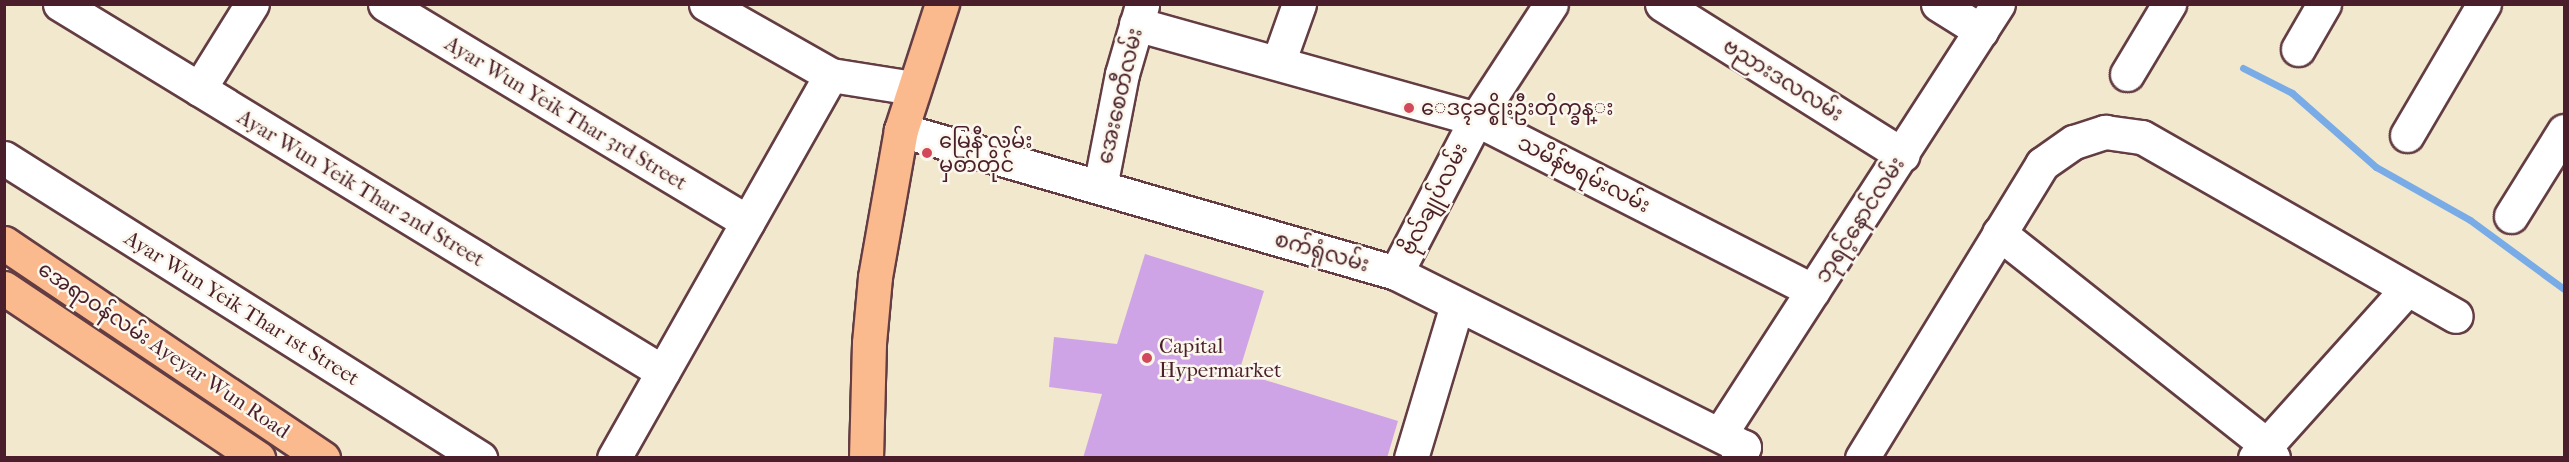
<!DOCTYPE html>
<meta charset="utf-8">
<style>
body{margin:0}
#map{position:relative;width:2569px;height:462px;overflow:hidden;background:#f2e8ce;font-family:"IM FELL French Canon","Noto Sans Myanmar",serif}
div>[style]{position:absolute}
.stream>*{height:7px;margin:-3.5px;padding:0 3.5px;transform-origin:3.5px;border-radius:3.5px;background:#79ace6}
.building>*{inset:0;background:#cfa4e6}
.roads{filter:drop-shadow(2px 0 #633d43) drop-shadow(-2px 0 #633d43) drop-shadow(0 2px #633d43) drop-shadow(0 -2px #633d43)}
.minor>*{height:33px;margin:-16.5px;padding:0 16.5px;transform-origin:16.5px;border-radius:16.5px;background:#fff}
.major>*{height:33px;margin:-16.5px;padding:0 16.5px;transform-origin:16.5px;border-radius:16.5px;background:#fbba8d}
.dots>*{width:16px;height:16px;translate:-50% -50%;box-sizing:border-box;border:3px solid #fbf7ec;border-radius:50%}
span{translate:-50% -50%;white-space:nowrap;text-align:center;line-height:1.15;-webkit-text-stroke:5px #fbf7ec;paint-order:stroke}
.street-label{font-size:21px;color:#4a1f2b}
.poi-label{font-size:21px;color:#4a1f2b}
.left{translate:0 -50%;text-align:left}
.frame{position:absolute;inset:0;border:6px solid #4a1f2b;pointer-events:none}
</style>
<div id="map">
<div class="stream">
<i style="left:2243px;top:68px;width:55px;rotate:27deg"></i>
<i style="left:2292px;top:93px;width:112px;rotate:41.4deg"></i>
<i style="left:2376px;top:167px;width:108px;rotate:29.4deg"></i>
<i style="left:2470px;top:220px;width:117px;rotate:36.3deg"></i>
</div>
<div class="building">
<i style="clip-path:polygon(1145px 254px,1264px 291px,1239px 372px,1398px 421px,1387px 458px,1083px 458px,1102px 394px,1049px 387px,1054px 337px,1117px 344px)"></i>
</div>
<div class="roads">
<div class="minor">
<i style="left:60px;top:4px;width:706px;rotate:31.39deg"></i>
<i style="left:385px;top:4px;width:423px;rotate:31deg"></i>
<i style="left:706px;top:4px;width:144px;rotate:29.6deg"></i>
<i style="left:831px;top:75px;width:83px;rotate:9deg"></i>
<i style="left:1662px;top:4px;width:284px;rotate:32.1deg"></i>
<i style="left:1938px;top:4px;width:51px;rotate:32.1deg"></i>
<i style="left:1136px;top:24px;width:353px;rotate:15.6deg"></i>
<i style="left:1476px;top:119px;width:378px;rotate:27deg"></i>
<i style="left:2298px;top:49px;width:52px;rotate:-60deg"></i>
<i style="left:1278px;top:63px;width:63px;rotate:-70.4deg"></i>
<i style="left:2127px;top:74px;width:82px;rotate:-59deg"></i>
<i style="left:199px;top:89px;width:100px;rotate:-58.1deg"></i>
<i style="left:901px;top:130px;width:515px;rotate:16.11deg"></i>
<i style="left:1396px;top:273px;width:389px;rotate:26.6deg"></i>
<i style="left:1744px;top:447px;width:13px;rotate:119deg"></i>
<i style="left:2407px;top:135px;width:152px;rotate:-59.6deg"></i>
<i style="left:4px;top:158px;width:563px;rotate:32.22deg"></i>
<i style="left:1100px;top:187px;width:115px;rotate:-79deg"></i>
<i style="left:1122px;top:74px;width:72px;rotate:-73.8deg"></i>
<i style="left:2511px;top:216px;width:100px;rotate:-58.1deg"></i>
<i style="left:1999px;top:233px;width:340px;rotate:38.4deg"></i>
<i style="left:2265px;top:444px;width:16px;rotate:60deg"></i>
<i style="left:1396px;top:273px;width:174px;rotate:-62.5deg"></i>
<i style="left:1476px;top:119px;width:137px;rotate:-56.9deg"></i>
<i style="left:1720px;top:434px;width:512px;rotate:-57.12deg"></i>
<i style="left:614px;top:458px;width:440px;rotate:-60.5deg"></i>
<i style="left:1411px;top:458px;width:160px;rotate:-73.3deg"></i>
<i style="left:1862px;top:458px;width:345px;rotate:-58.5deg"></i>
<i style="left:2042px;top:164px;width:39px;rotate:-35deg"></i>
<i style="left:2074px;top:142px;width:33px;rotate:-18deg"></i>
<i style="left:2105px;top:132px;width:37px;rotate:8deg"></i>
<i style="left:2142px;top:137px;width:361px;rotate:29.7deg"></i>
<i style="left:2255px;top:458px;width:227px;rotate:-48deg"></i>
</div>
<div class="major">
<i style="left:4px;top:243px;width:385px;rotate:34deg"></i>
<i style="left:4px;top:288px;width:306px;rotate:33.8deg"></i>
<i style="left:866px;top:458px;width:115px;rotate:-88.5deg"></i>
<i style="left:869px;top:343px;width:66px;rotate:-84.8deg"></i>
<i style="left:875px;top:277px;width:149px;rotate:-80deg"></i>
<i style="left:901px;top:130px;width:133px;rotate:-72deg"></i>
</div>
</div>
<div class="dots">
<i style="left:1409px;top:108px;background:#d1495b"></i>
<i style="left:927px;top:153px;background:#d1495b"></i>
<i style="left:1147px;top:358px;background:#d1495b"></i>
</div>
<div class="street-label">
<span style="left:1783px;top:80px;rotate:32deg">ဗညားဒလလမ်း</span>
<span style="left:1120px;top:96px;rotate:-77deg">အေးစေတီလမ်း</span>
<span style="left:566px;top:113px;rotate:31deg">Ayar Wun Yeik Thar 3rd Street</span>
<span style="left:1584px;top:174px;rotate:27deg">သမိန်ဗရမ်းလမ်း</span>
<span style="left:361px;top:188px;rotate:31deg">Ayar Wun Yeik Thar 2nd Street</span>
<span style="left:1434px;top:199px;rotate:-63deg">ဗိုလ်ချုပ်လမ်း</span>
<span style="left:1860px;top:220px;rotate:-57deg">ဘုရင့်နောင်လမ်း</span>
<span style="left:1322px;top:252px;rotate:16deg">စက်ရုံလမ်း</span>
<span style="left:242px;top:308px;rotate:32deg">Ayar Wun Yeik Thar 1st Street</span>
<span style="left:164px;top:350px;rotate:34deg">အေရာဝန်လမ်း Ayeyar Wun Road</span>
</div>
<div class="poi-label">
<span class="left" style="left:1421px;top:108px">ေဒၚခင္စိုးဦးတိုက္ခန္း</span>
<span class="left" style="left:939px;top:153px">မြေနီ လမ်း<br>မှတ်တိုင်</span>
<span class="left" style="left:1159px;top:358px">Capital<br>Hypermarket</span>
</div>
<div class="frame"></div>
</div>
